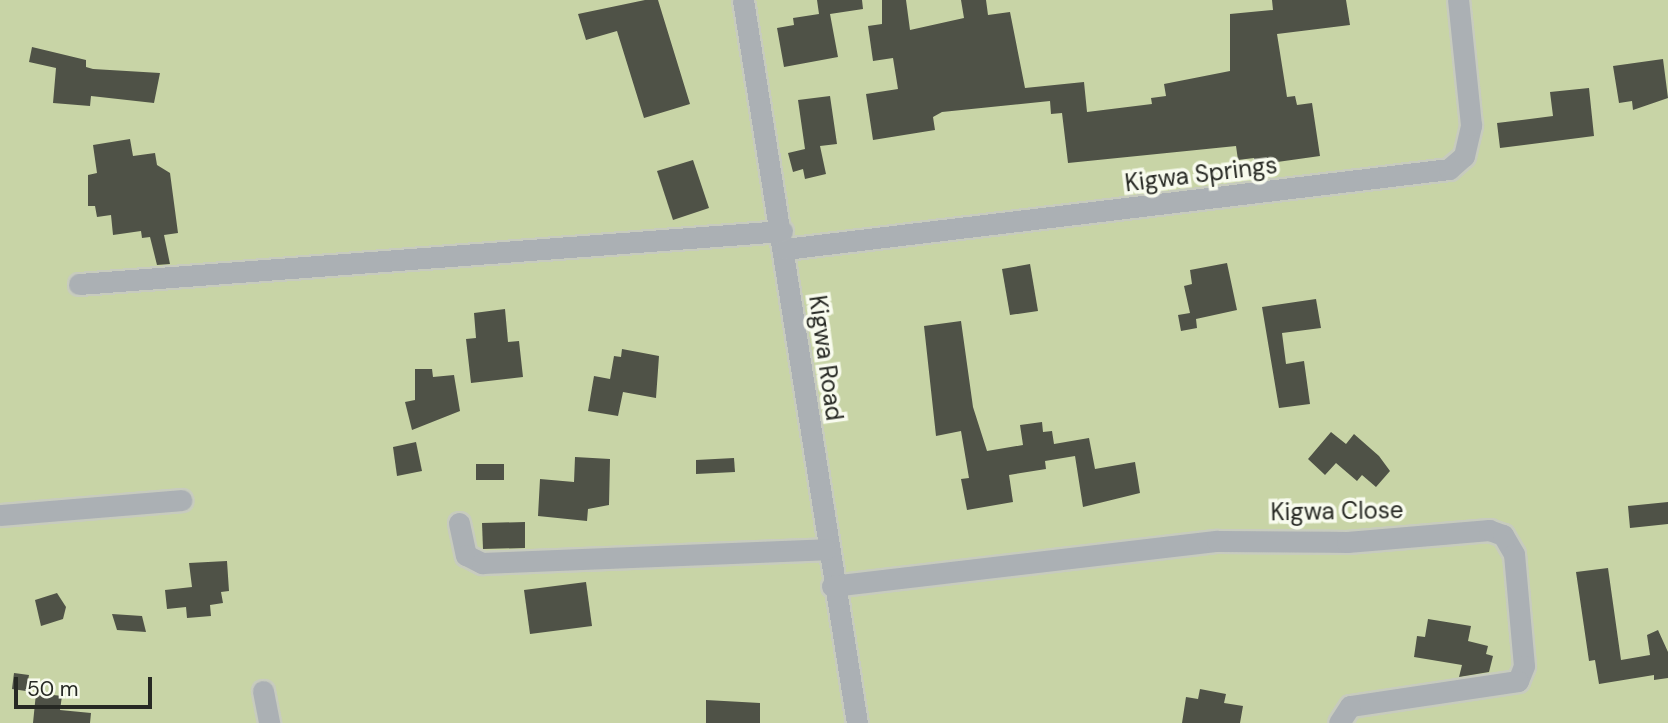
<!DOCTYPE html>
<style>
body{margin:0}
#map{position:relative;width:1668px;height:723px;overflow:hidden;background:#eaeee0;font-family:"DM Sans",sans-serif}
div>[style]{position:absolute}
.green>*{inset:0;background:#c8d4a6}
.building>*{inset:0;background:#4f5247}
.roads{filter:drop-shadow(2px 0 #c7cbbe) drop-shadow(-2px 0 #c7cbbe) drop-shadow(0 2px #c7cbbe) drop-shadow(0 -2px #c7cbbe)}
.minor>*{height:21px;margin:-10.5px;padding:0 10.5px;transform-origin:10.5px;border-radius:10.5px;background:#abb0b4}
span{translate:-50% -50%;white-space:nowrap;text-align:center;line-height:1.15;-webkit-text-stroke:7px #f8fbee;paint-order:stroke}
.street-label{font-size:24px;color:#272924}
.scale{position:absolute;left:14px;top:677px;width:138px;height:32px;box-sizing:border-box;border:4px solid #272924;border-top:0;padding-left:9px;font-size:21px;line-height:24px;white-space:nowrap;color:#272924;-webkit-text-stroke:5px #f8fbee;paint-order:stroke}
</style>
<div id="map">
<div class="green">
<i style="clip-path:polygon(0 0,1668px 0,1668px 723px,0 723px)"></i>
</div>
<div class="building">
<i style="clip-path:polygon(645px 0,658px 0,690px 104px,644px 118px,617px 31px,586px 40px,578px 14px)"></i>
<i style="clip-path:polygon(817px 0,862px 0,863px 9px,830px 14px,838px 57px,784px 67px,777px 28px,794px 25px,793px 18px,819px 14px)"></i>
<i style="clip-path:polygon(882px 0,906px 0,910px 30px,964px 18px,961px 0,986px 0,988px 15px,1010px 12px,1025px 88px,1084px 82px,1087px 112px,1152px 104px,1151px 98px,1166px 96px,1164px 84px,1230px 71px,1230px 14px,1273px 10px,1272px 0,1346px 0,1350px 25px,1277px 34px,1287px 97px,1295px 96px,1297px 105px,1312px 103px,1320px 156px,1255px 165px,1254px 158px,1238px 160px,1236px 146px,1068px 163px,1062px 113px,1051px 114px,1050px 101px,942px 112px,933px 117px,935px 130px,873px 140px,866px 94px,898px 89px,893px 58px,873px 61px,868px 26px,882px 24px)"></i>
<i style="clip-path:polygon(32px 47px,86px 60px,86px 67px,93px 69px,160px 73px,154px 103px,91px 96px,90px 106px,53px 103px,56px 68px,29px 62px)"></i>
<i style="clip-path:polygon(1663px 59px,1668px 98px,1633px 110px,1632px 101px,1619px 103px,1613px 66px)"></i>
<i style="clip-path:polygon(1589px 88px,1594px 136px,1500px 148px,1497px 123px,1553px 116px,1550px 92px)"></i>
<i style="clip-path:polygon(830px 96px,837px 144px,820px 146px,826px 174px,805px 179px,803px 169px,793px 172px,788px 153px,805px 149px,798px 100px)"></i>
<i style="clip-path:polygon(130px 139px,133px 156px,155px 153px,157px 165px,170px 173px,178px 233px,164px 235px,170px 264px,157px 265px,150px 237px,142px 238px,141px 231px,113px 235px,111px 215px,97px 217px,95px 206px,88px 206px,88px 175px,97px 173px,93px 145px)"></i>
<i style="clip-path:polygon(693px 160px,709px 208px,673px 220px,657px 171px)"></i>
<i style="clip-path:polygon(1227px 263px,1237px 310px,1196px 319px,1197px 328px,1181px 331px,1178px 315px,1190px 313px,1184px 286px,1192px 284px,1190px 270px)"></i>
<i style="clip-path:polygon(1030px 264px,1038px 311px,1010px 315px,1002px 269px)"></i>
<i style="clip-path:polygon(1316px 299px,1321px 328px,1282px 333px,1286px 364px,1304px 361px,1310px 404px,1279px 408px,1262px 307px)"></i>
<i style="clip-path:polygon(505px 309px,508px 342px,519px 341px,523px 377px,471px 383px,466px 339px,476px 338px,474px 313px)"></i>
<i style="clip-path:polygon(961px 321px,973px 407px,987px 451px,1023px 445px,1020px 425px,1042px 422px,1043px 432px,1052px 431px,1054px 444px,1089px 438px,1095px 469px,1135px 462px,1140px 493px,1083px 507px,1075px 456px,1045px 461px,1046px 469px,1009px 475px,1013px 502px,967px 510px,961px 479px,969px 478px,961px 431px,936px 436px,924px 326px)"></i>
<i style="clip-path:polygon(622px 349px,659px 356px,656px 398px,623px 392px,618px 416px,588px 411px,594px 376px,610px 379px,614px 356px,621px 357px)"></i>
<i style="clip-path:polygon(415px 369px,432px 369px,433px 377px,454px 375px,460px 411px,412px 430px,405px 402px,415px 400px)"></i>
<i style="clip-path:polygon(1331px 432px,1346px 444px,1354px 434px,1379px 456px,1390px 471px,1376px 487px,1362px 475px,1357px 481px,1336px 463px,1325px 475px,1308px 459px)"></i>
<i style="clip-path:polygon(416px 442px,422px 471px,397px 476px,393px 447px)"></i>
<i style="clip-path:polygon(575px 457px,610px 459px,609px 505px,588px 509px,587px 521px,538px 516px,540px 479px,574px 482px)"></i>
<i style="clip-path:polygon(734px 458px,735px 472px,696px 474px,696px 460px)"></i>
<i style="clip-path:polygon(476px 464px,504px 464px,504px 480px,476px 480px)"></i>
<i style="clip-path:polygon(1668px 502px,1668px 524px,1630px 528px,1628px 506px)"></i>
<i style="clip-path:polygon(525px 522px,525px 548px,483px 549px,482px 523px)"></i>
<i style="clip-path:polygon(227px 561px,229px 591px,221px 592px,223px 603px,210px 605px,211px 616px,187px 618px,186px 607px,167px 609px,165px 590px,192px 587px,189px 563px)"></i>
<i style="clip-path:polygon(1608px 568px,1621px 660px,1650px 655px,1647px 635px,1658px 630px,1668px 652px,1668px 678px,1654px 680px,1654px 675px,1599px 684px,1595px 660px,1589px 661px,1576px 572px)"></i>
<i style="clip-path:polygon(586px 582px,592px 626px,530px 634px,524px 590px)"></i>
<i style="clip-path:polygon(57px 593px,66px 607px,63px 619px,41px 626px,35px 600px)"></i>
<i style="clip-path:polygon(112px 614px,142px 616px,146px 632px,117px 630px)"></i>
<i style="clip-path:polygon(1428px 619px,1471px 626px,1468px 641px,1488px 646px,1486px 654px,1493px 656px,1489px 672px,1459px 677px,1462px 665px,1414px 657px,1417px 636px,1425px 637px)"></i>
<i style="clip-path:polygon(14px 673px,29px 675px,26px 691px,12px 689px)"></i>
<i style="clip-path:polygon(1200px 689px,1226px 694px,1224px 703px,1243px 706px,1240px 723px,1182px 723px,1186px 697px,1198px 699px)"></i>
<i style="clip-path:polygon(36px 693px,62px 696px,60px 710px,91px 713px,90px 723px,33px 723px)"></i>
<i style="clip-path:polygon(706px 700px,760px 703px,760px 723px,706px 723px)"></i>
</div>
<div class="roads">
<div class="minor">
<i style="left:743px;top:0;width:732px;rotate:81.04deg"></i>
<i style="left:785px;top:249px;width:669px;rotate:-6.87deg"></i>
<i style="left:1449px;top:169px;width:20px;rotate:-41deg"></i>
<i style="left:1464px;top:156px;width:32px;rotate:-77deg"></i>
<i style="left:1471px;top:125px;width:126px;rotate:-95.9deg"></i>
<i style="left:79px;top:284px;width:705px;rotate:-4.31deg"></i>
<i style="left:0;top:515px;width:182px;rotate:-4.7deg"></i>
<i style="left:459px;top:523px;width:33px;rotate:78deg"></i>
<i style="left:466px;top:555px;width:18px;rotate:27deg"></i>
<i style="left:482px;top:563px;width:344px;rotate:-2.3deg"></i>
<i style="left:832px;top:586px;width:388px;rotate:-6.7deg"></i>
<i style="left:1217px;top:541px;width:130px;rotate:0.4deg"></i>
<i style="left:1347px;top:542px;width:143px;rotate:-4.8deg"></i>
<i style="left:1489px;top:530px;width:15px;rotate:20deg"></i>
<i style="left:1503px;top:535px;width:22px;rotate:60deg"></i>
<i style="left:1514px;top:554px;width:112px;rotate:84.9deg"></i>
<i style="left:1524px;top:666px;width:16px;rotate:112deg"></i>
<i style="left:1518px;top:681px;width:170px;rotate:171.5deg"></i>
<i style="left:1350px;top:706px;width:20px;rotate:123deg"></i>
<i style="left:263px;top:691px;width:33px;rotate:79deg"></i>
</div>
</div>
<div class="street-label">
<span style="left:1201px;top:174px;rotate:-7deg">Kigwa Springs</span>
<span style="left:826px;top:358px;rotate:82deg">Kigwa Road</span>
<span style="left:1337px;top:511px;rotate:-1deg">Kigwa Close</span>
</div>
<div class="scale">50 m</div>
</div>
